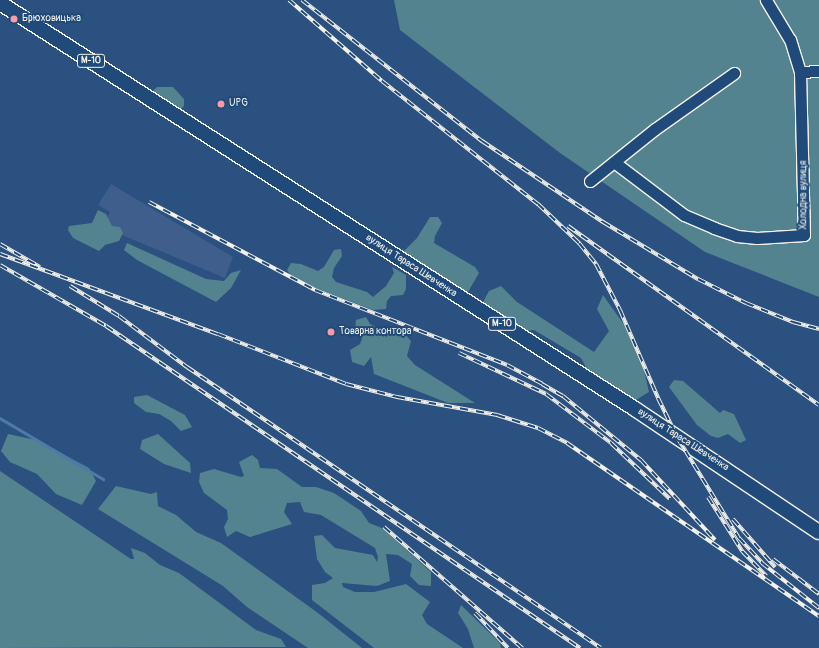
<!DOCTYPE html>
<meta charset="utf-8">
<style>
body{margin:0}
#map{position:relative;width:819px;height:648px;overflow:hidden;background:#2b5181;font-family:Pangolin,sans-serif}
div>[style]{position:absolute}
.built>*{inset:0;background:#3f5e8c}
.green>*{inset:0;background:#52838e}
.stream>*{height:2.5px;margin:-1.25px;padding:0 1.25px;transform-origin:1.25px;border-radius:1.25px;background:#4d7aa9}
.roads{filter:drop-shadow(1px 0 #f4f1e8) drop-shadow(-1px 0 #f4f1e8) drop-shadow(0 1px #f4f1e8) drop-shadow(0 -1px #f4f1e8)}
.minor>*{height:11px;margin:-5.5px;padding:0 5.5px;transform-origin:5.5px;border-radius:5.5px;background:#1f4a7a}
.major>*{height:14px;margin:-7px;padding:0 7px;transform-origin:7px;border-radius:7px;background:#1f4a7a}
.rail>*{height:4px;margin-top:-2px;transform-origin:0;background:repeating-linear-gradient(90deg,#1f4a7a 0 8px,#f4f1e8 0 16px);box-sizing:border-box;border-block:1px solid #f4f1e8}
.dots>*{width:11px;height:11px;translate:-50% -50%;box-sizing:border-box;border:2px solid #1f4a7a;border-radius:50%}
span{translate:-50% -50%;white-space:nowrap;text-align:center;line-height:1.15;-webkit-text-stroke:4px #1f4a7a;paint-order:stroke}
.shield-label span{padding:1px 3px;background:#1f4a7a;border:1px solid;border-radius:3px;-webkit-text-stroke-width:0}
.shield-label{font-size:9px;color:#f4f1e8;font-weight:700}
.poi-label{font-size:10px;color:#f4f1e8}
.left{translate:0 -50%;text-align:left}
.street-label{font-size:10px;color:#f4f1e8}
</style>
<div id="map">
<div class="built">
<i style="clip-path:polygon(111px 184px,233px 257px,225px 278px,103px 227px,110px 212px,98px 205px)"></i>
</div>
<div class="green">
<i style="clip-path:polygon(394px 0,819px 0,819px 297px,705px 252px,560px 153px,400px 30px)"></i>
<i style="clip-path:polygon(157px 87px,173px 87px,184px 99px,184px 106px,181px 109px,153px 91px)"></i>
<i style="clip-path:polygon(98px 210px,106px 214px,112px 226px,120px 227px,123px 233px,119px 241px,105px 245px,99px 251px,73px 238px,68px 230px,69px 226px,92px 223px)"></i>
<i style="clip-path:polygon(430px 217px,438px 217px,442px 223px,435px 236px,434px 243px,475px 267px,479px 273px,468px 292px,461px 290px,402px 253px,417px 238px)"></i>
<i style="clip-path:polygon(127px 243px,206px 279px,224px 281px,231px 273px,241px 270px,231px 288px,216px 302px,137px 260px,124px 250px)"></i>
<i style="clip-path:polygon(341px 249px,342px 256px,334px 268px,332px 277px,336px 282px,367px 292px,373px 297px,386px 286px,394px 273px,392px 267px,406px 275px,406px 289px,403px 295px,391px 296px,387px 301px,386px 309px,373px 310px,310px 286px,291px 276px,287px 270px,291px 263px,301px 264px,318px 271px,324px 267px,334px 250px)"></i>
<i style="clip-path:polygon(501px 286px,517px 302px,594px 352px,609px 331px,597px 309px,603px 295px,625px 326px,642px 361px,649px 392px,636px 400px,625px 395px,589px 373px,581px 358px,534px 330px,524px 331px,482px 304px,489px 291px)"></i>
<i style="clip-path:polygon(366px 317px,370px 324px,379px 329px,403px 332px,411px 341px,407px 356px,415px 365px,475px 403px,448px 403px,374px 374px,371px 357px,364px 366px,352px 362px,350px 350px,360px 344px,362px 339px,355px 330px,356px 320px)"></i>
<i style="clip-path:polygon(674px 380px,683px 381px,720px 413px,723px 410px,734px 414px,746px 440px,740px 443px,728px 434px,718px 438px,711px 436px,697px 425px,669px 387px)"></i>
<i style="clip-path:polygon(147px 395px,185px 415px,192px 427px,181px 431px,171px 421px,159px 414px,146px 412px,134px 403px,134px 397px)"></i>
<i style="clip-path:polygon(8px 434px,36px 440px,89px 468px,96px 481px,82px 505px,56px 494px,37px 474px,10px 462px,1px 451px)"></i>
<i style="clip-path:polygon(158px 434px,190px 463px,191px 473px,164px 464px,140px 449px,142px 440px)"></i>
<i style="clip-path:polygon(252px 455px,258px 460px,260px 468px,277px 469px,302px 487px,316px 487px,334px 493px,361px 511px,369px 523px,382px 528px,431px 572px,431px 586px,419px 585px,410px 576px,412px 564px,398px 555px,386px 554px,390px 581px,377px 586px,342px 583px,343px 587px,355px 592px,374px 592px,406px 584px,430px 602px,422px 615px,427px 624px,463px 648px,374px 648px,312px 600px,312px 585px,325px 583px,333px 578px,325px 572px,317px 559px,314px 536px,322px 535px,335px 548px,373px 555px,377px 562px,378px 557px,375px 548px,321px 515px,304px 512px,300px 502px,287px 503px,284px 512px,292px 524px,250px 537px,236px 531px,227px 537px,224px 527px,228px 519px,227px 510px,204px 493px,199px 482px,200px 473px,214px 469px,241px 477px,244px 476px,239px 462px)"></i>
<i style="clip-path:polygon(0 471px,131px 559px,134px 559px,131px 548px,145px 553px,160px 565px,179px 573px,256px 630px,281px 639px,286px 647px,0 648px)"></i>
<i style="clip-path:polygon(116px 486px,151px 494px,157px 492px,158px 506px,176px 515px,196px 532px,221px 543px,318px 613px,362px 648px,308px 648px,247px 607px,223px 586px,98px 509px)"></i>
<i style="clip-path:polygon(461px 605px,500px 643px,501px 648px,474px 648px,468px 629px,458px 613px)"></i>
</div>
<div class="stream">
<i style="left:0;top:418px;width:120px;rotate:30.6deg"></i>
</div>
<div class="roads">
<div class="minor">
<i style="left:800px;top:72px;width:19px;rotate:-3deg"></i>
<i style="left:614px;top:162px;width:88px;rotate:37.1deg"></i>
<i style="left:684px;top:215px;width:33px;rotate:23deg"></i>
<i style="left:714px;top:228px;width:24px;rotate:19deg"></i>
<i style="left:737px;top:236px;width:20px;rotate:6deg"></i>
<i style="left:757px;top:238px;width:47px;rotate:-3.7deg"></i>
<i style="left:804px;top:235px;width:163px;rotate:-91.4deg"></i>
<i style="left:800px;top:72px;width:34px;rotate:-107deg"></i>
<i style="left:790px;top:40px;width:47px;rotate:-121deg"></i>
<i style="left:590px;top:181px;width:83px;rotate:-38.7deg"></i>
<i style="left:655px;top:129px;width:97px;rotate:-35.3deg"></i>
</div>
<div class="major">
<i style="left:0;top:3px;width:754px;rotate:32.59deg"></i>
<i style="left:635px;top:409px;width:221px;rotate:33.8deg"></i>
</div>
</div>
<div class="rail">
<i style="left:289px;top:0;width:123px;rotate:41.1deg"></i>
<i style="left:382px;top:81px;width:199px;rotate:38.3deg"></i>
<i style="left:538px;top:204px;width:57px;rotate:43.6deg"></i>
<i style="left:579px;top:243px;width:27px;rotate:51deg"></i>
<i style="left:596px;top:264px;width:52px;rotate:62.4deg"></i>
<i style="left:620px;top:310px;width:96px;rotate:66.6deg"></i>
<i style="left:658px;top:398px;width:43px;rotate:64deg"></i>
<i style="left:677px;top:437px;width:119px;rotate:58.5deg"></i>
<i style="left:739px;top:538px;width:34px;rotate:47deg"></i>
<i style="left:762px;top:563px;width:73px;rotate:38.3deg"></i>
<i style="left:302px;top:0;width:229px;rotate:38.1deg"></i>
<i style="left:482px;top:141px;width:146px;rotate:33.8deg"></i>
<i style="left:603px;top:222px;width:111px;rotate:31deg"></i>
<i style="left:698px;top:279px;width:54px;rotate:26.6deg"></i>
<i style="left:746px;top:303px;width:51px;rotate:22deg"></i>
<i style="left:793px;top:322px;width:27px;rotate:15deg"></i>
<i style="left:149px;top:202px;width:188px;rotate:27.9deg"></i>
<i style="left:315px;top:290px;width:206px;rotate:21.3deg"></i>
<i style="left:507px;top:365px;width:40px;rotate:28deg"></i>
<i style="left:542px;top:384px;width:24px;rotate:30deg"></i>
<i style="left:563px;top:396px;width:101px;rotate:39.4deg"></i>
<i style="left:641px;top:460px;width:109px;rotate:47.2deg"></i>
<i style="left:568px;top:226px;width:308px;rotate:35.5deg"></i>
<i style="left:0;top:244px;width:46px;rotate:29.9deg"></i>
<i style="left:0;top:254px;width:232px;rotate:20.2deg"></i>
<i style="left:218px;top:334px;width:137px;rotate:21.3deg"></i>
<i style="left:346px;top:384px;width:53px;rotate:14.3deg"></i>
<i style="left:397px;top:397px;width:102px;rotate:10.2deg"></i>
<i style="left:497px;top:415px;width:43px;rotate:17.6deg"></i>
<i style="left:538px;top:428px;width:33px;rotate:27deg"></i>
<i style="left:567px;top:443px;width:306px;rotate:34.5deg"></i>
<i style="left:0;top:265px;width:122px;rotate:29.9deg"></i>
<i style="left:106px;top:326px;width:573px;rotate:34.19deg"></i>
<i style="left:70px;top:286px;width:57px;rotate:31.5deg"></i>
<i style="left:119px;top:316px;width:85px;rotate:36.9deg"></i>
<i style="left:187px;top:367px;width:500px;rotate:34.17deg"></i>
<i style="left:459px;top:353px;width:96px;rotate:25.2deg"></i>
<i style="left:546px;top:394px;width:81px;rotate:37deg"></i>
<i style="left:611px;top:443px;width:81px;rotate:43.5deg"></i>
<i style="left:708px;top:497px;width:64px;rotate:57.8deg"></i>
<i style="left:742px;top:551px;width:35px;rotate:46deg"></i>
<i style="left:733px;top:519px;width:64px;rotate:48.8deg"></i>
<i style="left:384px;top:527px;width:184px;rotate:41.2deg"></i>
<i style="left:773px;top:559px;width:58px;rotate:37.3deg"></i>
<i style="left:475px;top:613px;width:48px;rotate:46.7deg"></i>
</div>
<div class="dots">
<i style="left:14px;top:19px;background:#ff9aa2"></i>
<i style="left:221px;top:104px;background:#ff9aa2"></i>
<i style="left:331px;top:332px;background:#ff9aa2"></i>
</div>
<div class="shield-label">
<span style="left:91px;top:61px">М-10</span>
<span style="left:502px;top:324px">М-10</span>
</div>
<div class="poi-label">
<span class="left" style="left:22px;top:19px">Брюховицька</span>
<span class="left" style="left:229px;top:104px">UPG</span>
<span class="left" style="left:339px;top:332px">Товарна контора</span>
</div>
<div class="street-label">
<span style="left:804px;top:195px;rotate:-90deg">Холодна вулиця</span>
<span style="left:411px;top:266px;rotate:33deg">вулиця Тараса Шевченка</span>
<span style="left:683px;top:440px;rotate:33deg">вулиця Тараса Шевченка</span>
</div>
</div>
